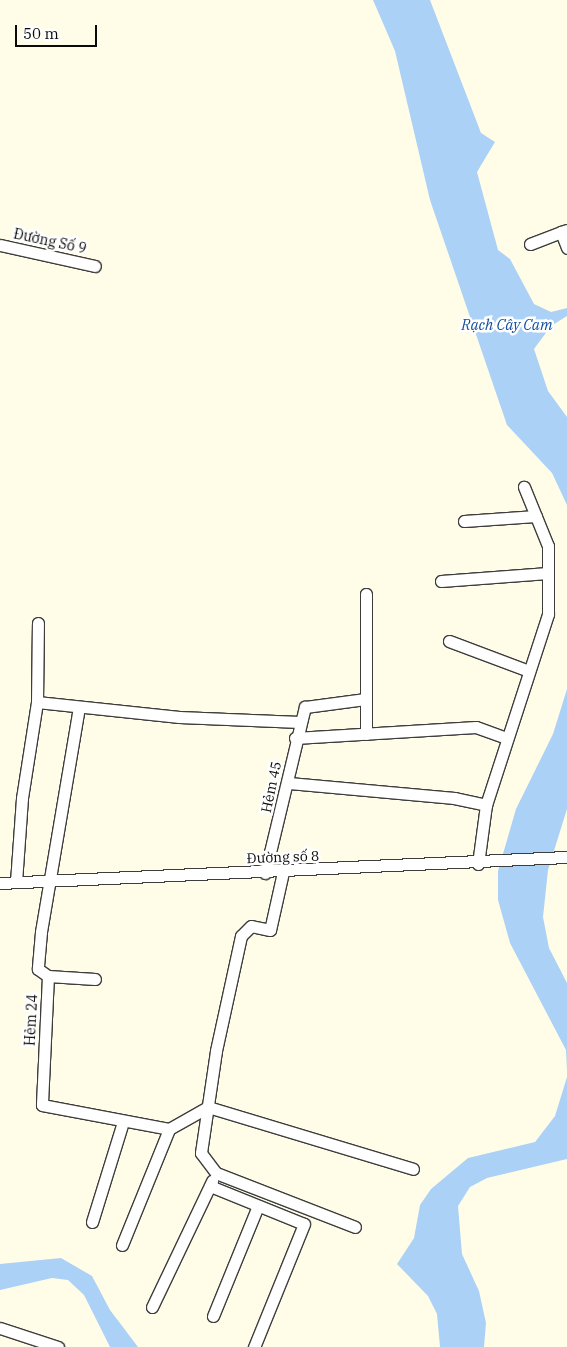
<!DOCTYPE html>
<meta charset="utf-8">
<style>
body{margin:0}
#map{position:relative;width:567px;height:1347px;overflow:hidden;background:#fffde7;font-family:"IBM Plex Serif",serif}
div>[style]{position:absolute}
.water>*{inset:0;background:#abd1f7}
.roads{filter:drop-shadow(1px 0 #3d3d3d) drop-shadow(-1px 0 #3d3d3d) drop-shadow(0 1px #3d3d3d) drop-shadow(0 -1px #3d3d3d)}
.minor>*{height:11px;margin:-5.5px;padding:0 5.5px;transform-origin:5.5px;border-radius:5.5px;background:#fff}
span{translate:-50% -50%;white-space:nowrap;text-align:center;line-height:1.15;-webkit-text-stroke:5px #fff;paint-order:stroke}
.street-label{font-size:14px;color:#0a0a0a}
.water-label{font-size:15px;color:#134f9c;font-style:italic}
.scale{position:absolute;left:15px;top:25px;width:82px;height:22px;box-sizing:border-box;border:2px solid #0a0a0a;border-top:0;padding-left:6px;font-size:15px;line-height:18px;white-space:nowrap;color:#0a0a0a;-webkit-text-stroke:4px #fff;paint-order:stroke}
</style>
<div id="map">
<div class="water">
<i style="clip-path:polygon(373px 0,430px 0,481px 133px,495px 142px,477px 172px,498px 250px,510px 259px,534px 304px,551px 312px,567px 308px,567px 316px,551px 326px,534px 349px,548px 391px,567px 417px,567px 505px,552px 473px,507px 425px,430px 200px,395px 51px)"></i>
<i style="clip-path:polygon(567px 689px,567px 809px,548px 870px,543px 917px,549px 948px,567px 983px,567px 1071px,566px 1050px,510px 943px,498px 900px,498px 871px,516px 809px,553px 734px)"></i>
<i style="clip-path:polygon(567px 1077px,567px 1159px,487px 1178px,470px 1187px,458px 1206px,462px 1254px,479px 1291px,486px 1323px,484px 1347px,440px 1347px,437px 1314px,428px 1296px,397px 1264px,414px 1238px,420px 1205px,431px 1189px,468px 1158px,535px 1142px,555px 1116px)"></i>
<i style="clip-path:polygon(61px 1258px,92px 1276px,110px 1310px,138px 1347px,110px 1347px,84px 1295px,68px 1280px,52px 1278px,0 1290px,0 1264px)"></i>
</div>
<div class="roads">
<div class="minor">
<i style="left:567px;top:230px;width:6px;rotate:162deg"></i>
<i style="left:561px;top:232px;width:17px;rotate:69deg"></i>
<i style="left:530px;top:244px;width:33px;rotate:-21deg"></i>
<i style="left:0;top:245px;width:97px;rotate:12.5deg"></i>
<i style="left:464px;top:521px;width:72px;rotate:-4deg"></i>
<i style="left:441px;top:581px;width:107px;rotate:-4.3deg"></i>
<i style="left:366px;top:594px;width:140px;rotate:90deg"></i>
<i style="left:449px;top:641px;width:85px;rotate:20.6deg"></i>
<i style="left:37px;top:702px;width:143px;rotate:6deg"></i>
<i style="left:179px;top:717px;width:121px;rotate:2.4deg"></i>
<i style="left:79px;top:707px;width:228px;rotate:99.6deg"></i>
<i style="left:41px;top:932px;width:37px;rotate:95deg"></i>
<i style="left:38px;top:969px;width:12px;rotate:35deg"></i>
<i style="left:48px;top:976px;width:129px;rotate:92.7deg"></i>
<i style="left:42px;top:1105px;width:129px;rotate:10.7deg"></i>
<i style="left:169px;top:1129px;width:45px;rotate:-29.4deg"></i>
<i style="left:208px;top:1107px;width:214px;rotate:16.8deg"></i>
<i style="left:295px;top:738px;width:181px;rotate:-3.5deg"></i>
<i style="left:476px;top:727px;width:32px;rotate:20deg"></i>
<i style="left:289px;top:783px;width:166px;rotate:5.2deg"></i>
<i style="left:454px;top:798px;width:33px;rotate:12deg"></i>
<i style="left:478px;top:864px;width:60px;rotate:-82.3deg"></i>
<i style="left:486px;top:805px;width:201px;rotate:-72deg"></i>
<i style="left:548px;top:614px;width:68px;rotate:-90deg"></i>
<i style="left:548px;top:546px;width:64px;rotate:-112.1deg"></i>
<i style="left:283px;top:872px;width:59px;rotate:102.6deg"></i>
<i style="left:270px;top:930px;width:19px;rotate:-168deg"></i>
<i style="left:251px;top:926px;width:14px;rotate:135deg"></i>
<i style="left:241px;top:936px;width:118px;rotate:102.3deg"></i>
<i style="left:216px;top:1051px;width:103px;rotate:98.4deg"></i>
<i style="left:201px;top:1153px;width:25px;rotate:53deg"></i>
<i style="left:216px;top:1173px;width:149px;rotate:21.2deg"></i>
<i style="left:265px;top:873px;width:171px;rotate:-76.5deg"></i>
<i style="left:305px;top:707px;width:61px;rotate:-7.6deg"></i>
<i style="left:16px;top:882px;width:84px;rotate:-85.9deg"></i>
<i style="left:22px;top:798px;width:97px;rotate:-81.1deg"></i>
<i style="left:37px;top:702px;width:79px;rotate:-89.3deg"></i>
<i style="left:0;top:883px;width:568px;rotate:-2.63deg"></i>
<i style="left:48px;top:976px;width:47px;rotate:3.7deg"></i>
<i style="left:210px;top:1186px;width:101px;rotate:22deg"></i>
<i style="left:304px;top:1224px;width:133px;rotate:112.1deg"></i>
<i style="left:92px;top:1222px;width:105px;rotate:-72.8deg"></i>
<i style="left:122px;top:1245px;width:125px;rotate:-67.9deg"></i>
<i style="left:152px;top:1307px;width:140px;rotate:-64.5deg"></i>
<i style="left:213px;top:1316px;width:119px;rotate:-67.8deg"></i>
<i style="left:0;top:1328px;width:61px;rotate:18.1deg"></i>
</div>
</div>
<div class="street-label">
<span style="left:50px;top:241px;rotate:12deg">Đường Số 9</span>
<span style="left:271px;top:787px;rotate:-78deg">Hẻm 45</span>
<span style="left:283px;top:857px;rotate:-2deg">Đường số 8</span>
<span style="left:31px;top:1020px;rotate:-87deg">Hẻm 24</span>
</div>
<div class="water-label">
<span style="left:507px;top:325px">Rạch Cây Cam</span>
</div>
<div class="scale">50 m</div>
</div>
